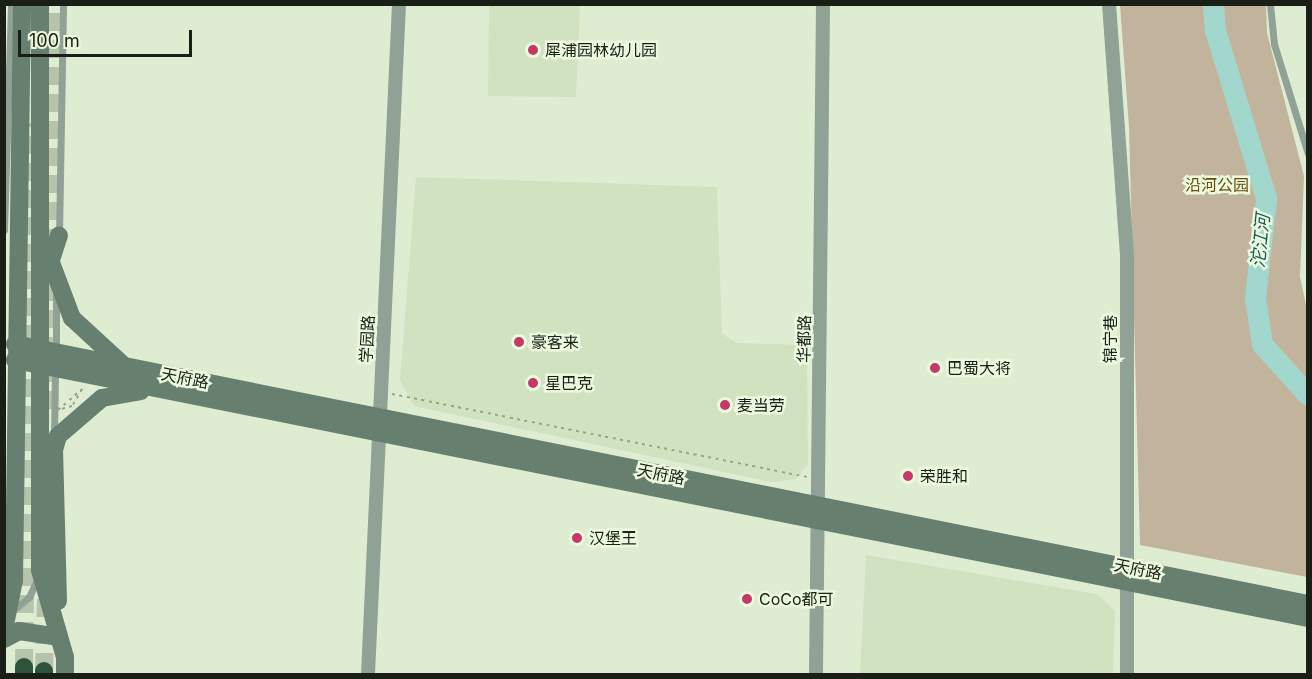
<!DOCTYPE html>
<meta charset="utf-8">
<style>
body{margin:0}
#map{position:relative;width:1312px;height:679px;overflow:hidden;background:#deedd2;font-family:Inter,"Noto Sans SC",sans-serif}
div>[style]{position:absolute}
.built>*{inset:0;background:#d0e2c0}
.green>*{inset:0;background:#c2b49c}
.river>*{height:21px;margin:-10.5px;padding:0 10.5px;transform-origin:10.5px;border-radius:10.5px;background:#a1d7cc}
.highway-tunnel>*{height:18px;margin-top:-9px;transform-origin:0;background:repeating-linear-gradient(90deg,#b7c4ac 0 18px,transparent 0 27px)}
.path>*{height:2px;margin-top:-1px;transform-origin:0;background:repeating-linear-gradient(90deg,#97a38e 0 3px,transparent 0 7.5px)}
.lane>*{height:7px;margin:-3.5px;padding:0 3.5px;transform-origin:3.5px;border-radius:3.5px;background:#90a195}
.street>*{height:14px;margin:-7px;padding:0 7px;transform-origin:7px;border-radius:7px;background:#90a195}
.secondary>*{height:18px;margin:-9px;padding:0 9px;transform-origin:9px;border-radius:9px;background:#667f6e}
.highway>*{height:18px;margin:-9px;padding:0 9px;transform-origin:9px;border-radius:9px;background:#2e523c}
.dots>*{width:16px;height:16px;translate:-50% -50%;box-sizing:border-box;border:3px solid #ebfadf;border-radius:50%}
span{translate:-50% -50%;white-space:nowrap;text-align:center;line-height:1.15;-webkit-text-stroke:5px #ebfadf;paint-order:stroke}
.poi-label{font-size:16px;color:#1a1f15}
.left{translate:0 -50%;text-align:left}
.park-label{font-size:16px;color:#6b4c08}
.street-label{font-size:16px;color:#1a1f15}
.water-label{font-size:18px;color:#10584e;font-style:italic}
.frame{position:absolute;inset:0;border:6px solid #1a1f15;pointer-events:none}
.scale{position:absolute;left:18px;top:30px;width:174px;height:27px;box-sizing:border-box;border:3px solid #1a1f15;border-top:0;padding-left:8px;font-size:18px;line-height:21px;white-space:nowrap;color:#1a1f15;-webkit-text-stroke:4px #ebfadf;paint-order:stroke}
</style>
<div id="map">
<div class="built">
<i style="clip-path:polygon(489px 5px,580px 5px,576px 97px,488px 96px)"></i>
<i style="clip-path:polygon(416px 177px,717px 187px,722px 334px,737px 343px,807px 345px,808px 464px,796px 479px,771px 482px,414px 406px,400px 380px)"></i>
<i style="clip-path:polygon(866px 555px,1097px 594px,1115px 611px,1113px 674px,860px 674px)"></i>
</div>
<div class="green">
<i style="clip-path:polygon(1120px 5px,1266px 5px,1267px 33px,1304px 176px,1300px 277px,1308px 314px,1307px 577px,1140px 545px,1129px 127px)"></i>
</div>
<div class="river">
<i style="left:1213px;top:4px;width:26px;rotate:86deg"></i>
<i style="left:1215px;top:30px;width:176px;rotate:73.1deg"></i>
<i style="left:1266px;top:198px;width:101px;rotate:96.3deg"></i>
<i style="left:1255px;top:298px;width:47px;rotate:81.3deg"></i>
<i style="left:1262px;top:344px;width:69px;rotate:48deg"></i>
</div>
<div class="highway-tunnel">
<i style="left:49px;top:409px;width:405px;rotate:-89.2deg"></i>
<i style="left:24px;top:667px;width:544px;rotate:-89.26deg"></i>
<i style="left:44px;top:671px;width:73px;rotate:-88.4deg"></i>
</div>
<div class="path">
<i style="left:82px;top:389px;width:20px;rotate:120deg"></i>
<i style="left:72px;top:406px;width:15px;rotate:164deg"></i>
<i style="left:58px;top:410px;width:32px;rotate:-41deg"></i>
<i style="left:392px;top:394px;width:423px;rotate:11.3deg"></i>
</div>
<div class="lane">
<i style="left:1270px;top:4px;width:40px;rotate:84.3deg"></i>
<i style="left:1274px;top:44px;width:115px;rotate:72.8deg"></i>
<i style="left:4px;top:230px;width:226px;rotate:-88.2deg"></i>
<i style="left:59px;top:236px;width:232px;rotate:-89deg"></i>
<i style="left:56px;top:295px;width:55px;rotate:90deg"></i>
<i style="left:54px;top:437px;width:67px;rotate:-89.1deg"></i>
<i style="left:12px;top:611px;width:22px;rotate:-39deg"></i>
<i style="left:29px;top:597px;width:21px;rotate:-65deg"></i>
</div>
<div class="street">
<i style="left:1109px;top:4px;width:255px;rotate:85.9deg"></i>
<i style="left:1127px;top:258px;width:416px;rotate:90deg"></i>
<i style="left:368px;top:674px;width:671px;rotate:-87.35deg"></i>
<i style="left:816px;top:674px;width:670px;rotate:-89.4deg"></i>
</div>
<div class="secondary">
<i style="left:40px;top:4px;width:566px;rotate:90deg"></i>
<i style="left:40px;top:570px;width:91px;rotate:74deg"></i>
<i style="left:65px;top:657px;width:17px;rotate:90deg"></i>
<i style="left:47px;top:252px;width:71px;rotate:69.3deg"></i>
<i style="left:72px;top:318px;width:67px;rotate:42.6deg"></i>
<i style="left:49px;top:266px;width:32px;rotate:-72deg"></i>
<i style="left:15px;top:344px;width:1319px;rotate:11.37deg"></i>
<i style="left:15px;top:360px;width:1318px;rotate:11.28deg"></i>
<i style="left:58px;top:601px;width:151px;rotate:-91.5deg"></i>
<i style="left:54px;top:450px;width:15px;rotate:-74deg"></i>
<i style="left:58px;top:436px;width:58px;rotate:-40.8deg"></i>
<i style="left:102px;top:398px;width:39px;rotate:-10deg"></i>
<i style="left:4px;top:630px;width:51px;rotate:-78.7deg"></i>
<i style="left:14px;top:580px;width:576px;rotate:-89.2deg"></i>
<i style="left:4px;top:639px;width:17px;rotate:-28deg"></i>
<i style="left:19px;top:631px;width:40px;rotate:8.5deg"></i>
</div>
<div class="highway">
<i style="left:24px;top:674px;width:7px;rotate:-90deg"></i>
<i style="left:44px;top:674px;width:3px;rotate:-90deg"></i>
</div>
<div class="dots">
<i style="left:533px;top:50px;background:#c63966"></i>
<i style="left:519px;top:342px;background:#c63966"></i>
<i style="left:935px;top:368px;background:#c63966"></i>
<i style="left:533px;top:383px;background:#c63966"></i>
<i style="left:725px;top:405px;background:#c63966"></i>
<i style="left:908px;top:476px;background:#c63966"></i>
<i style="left:577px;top:538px;background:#c63966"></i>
<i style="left:747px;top:599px;background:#c63966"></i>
</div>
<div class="poi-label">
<span class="left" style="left:545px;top:50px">犀浦园林幼儿园</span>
<span class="left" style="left:531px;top:342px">豪客来</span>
<span class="left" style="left:947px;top:368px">巴蜀大将</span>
<span class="left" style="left:545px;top:383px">星巴克</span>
<span class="left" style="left:737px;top:405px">麦当劳</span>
<span class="left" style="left:920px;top:476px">荣胜和</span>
<span class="left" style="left:589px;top:538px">汉堡王</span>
<span class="left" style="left:759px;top:599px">CoCo都可</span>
</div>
<div class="park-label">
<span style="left:1217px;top:185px">沿河公园</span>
</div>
<div class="street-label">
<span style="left:367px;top:339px;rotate:-87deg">学园路</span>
<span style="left:804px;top:339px;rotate:-89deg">华都路</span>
<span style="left:1110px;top:339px;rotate:-90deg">锦宁巷</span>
<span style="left:185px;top:378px;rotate:11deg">天府路</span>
<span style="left:661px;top:474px;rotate:11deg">天府路</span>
<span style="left:1138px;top:569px;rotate:11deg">天府路</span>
</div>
<div class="water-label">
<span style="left:1261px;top:241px;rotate:-84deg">沱江河</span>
</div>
<div class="frame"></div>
<div class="scale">100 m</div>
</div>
